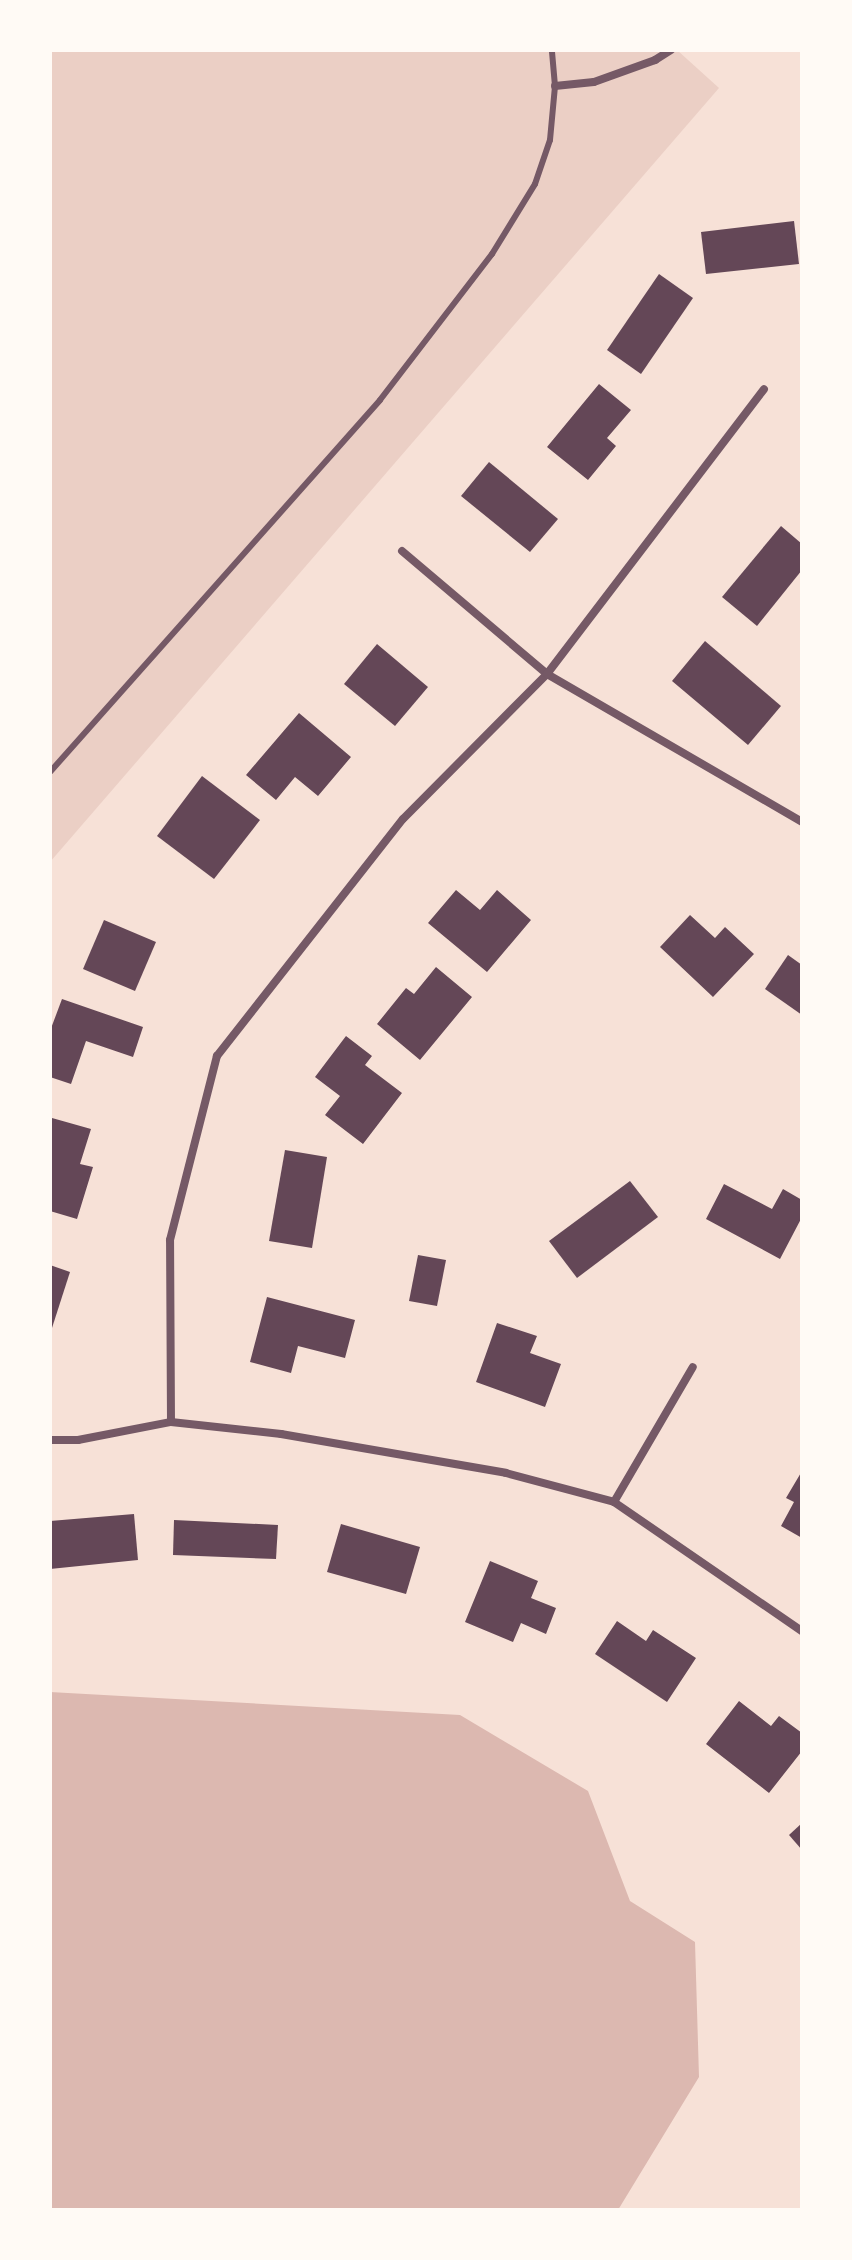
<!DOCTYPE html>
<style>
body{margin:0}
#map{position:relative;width:852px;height:2260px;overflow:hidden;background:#f7e1d7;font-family:Poppins,sans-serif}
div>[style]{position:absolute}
.green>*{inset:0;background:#ebcfc5}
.water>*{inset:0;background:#dcb8b0}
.building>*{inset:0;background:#644757}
.service>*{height:6px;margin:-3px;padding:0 3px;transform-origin:3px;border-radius:3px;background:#755966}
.minor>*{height:8px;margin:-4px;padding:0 4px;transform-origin:4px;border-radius:4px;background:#755966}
span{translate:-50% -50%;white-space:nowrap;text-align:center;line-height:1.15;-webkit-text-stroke:8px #fffaf5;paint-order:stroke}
.frame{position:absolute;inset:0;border:52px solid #fffaf5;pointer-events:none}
</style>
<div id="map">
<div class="green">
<i style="clip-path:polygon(50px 50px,677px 50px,719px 88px,50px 862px)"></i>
</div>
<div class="water">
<i style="clip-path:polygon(50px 1692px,460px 1715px,588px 1791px,630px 1901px,695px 1942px,699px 2077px,618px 2210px,50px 2210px)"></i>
</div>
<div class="building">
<i style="clip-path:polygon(794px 221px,799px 264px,706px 274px,701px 232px)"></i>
<i style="clip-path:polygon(659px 274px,693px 298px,641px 374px,607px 350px)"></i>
<i style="clip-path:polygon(599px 384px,631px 410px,607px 438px,616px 446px,588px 480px,547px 447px)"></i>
<i style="clip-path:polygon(489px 462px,558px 519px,530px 552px,461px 496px)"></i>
<i style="clip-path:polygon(781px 526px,802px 544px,802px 570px,757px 626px,722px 597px)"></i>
<i style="clip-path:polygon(705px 641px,781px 706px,748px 745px,672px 681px)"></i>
<i style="clip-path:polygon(377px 644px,428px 687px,395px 726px,344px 684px)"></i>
<i style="clip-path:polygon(299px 713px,351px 757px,318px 796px,295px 777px,276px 800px,246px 775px)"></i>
<i style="clip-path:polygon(202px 776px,260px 820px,214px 879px,157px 836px)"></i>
<i style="clip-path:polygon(456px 890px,480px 910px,497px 890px,531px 920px,487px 972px,428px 923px)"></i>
<i style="clip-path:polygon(690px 915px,715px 938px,725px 927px,754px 954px,713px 997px,660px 947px)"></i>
<i style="clip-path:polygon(104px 920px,156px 942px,135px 991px,83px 969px)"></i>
<i style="clip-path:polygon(788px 955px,802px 965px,802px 1015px,765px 989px)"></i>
<i style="clip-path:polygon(436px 967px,472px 997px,420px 1060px,377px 1024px,406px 988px,414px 994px)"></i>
<i style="clip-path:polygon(62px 999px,143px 1027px,133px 1057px,86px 1041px,71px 1084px,50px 1077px,50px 1031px)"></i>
<i style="clip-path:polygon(346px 1036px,372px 1056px,365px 1065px,402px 1093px,363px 1144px,325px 1115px,340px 1096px,315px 1077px)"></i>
<i style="clip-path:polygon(52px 1118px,91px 1129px,80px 1164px,93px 1167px,77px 1219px,50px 1211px)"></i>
<i style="clip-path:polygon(285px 1150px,327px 1157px,312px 1248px,269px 1241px)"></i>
<i style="clip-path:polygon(630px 1181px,658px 1217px,577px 1278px,549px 1241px)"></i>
<i style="clip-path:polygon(724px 1184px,772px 1209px,783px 1189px,802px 1200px,802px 1217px,780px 1259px,706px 1219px)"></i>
<i style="clip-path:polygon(418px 1255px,446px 1260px,437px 1306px,409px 1301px)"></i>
<i style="clip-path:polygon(50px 1265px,70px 1272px,51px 1331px,50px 1331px)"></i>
<i style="clip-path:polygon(267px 1297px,355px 1320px,345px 1358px,298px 1346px,291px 1373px,250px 1362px)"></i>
<i style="clip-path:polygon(497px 1323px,537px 1336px,530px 1353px,561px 1364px,545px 1407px,476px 1382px)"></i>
<i style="clip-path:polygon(802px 1471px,802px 1538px,781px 1526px,794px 1502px,786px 1498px)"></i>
<i style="clip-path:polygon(134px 1514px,138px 1560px,50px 1569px,50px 1521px)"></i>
<i style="clip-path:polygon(174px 1520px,278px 1525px,276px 1559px,173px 1555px)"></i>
<i style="clip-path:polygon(341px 1524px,420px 1547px,406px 1594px,327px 1572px)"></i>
<i style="clip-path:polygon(490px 1561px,538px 1581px,531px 1598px,556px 1608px,546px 1634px,521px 1623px,513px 1642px,465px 1622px)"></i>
<i style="clip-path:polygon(617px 1621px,646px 1641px,653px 1630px,696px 1658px,667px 1702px,595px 1654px)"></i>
<i style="clip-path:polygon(739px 1701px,771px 1726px,779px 1716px,802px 1733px,802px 1751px,769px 1793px,706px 1744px)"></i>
<i style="clip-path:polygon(802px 1823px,802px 1850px,789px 1835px)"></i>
</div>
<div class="service">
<i style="left:50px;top:772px;width:497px;rotate:-48.4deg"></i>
<i style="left:380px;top:400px;width:184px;rotate:-52.5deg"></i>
<i style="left:492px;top:254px;width:82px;rotate:-58.4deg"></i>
<i style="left:535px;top:184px;width:46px;rotate:-71.2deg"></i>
<i style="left:550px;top:140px;width:54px;rotate:-84.7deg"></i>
<i style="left:555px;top:86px;width:36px;rotate:-95deg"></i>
</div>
<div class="minor">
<i style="left:555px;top:86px;width:39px;rotate:-6deg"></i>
<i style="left:594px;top:82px;width:65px;rotate:-19.8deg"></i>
<i style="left:655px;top:60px;width:19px;rotate:-32deg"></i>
<i style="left:402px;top:551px;width:190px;rotate:40.3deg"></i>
<i style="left:547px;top:674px;width:295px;rotate:30.1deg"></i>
<i style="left:171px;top:1422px;width:182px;rotate:-90.3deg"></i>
<i style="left:170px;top:1240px;width:190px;rotate:-75.7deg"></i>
<i style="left:217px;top:1056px;width:301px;rotate:-51.9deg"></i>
<i style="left:403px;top:819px;width:204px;rotate:-45.2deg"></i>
<i style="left:547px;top:674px;width:358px;rotate:-52.7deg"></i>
<i style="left:50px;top:1440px;width:28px"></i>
<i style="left:78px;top:1440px;width:95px;rotate:-11deg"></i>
<i style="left:171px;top:1422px;width:111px;rotate:6.2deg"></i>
<i style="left:281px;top:1434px;width:228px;rotate:9.8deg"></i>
<i style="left:506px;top:1473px;width:112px;rotate:15deg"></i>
<i style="left:614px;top:1502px;width:228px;rotate:34.5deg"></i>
<i style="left:614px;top:1502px;width:156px;rotate:-59.7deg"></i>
</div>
<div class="frame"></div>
</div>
